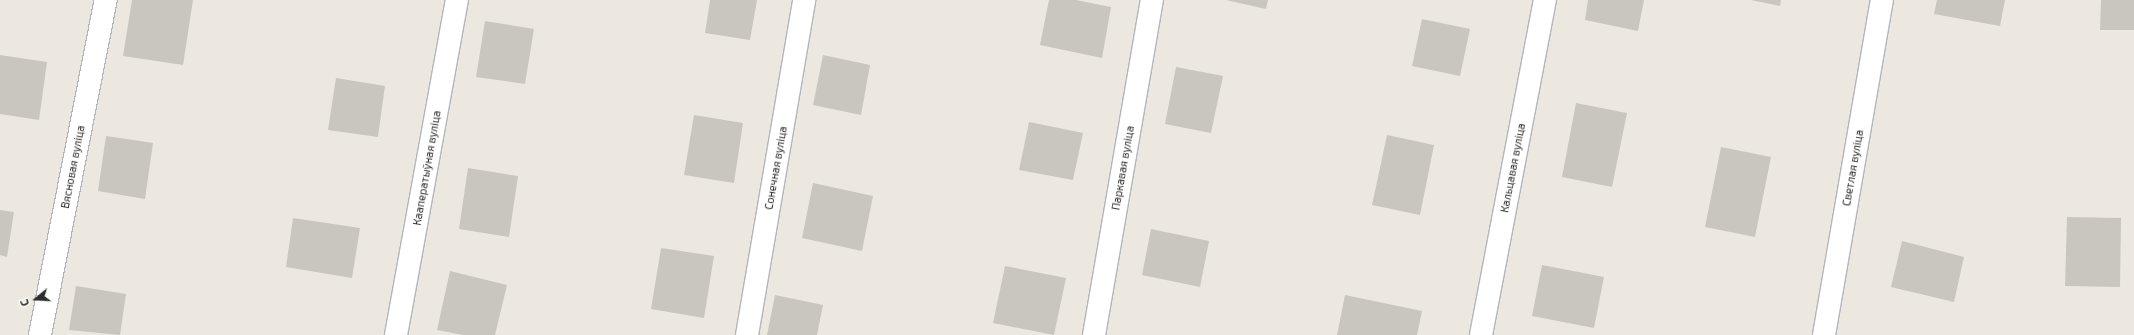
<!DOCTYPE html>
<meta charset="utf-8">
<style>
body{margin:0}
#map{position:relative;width:2134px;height:335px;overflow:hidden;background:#ede8df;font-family:"Exo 2",sans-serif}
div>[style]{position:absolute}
.building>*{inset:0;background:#c9c6bd}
.roads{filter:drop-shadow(1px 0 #b2b4bf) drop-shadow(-1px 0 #b2b4bf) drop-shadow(0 1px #b2b4bf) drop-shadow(0 -1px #b2b4bf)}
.minor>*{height:22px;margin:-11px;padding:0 11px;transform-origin:11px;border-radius:11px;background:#fff}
span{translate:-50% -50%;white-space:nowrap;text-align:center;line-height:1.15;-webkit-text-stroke:3px #fff;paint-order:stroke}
.street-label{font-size:11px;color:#2c2c2c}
.north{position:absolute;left:16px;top:279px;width:40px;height:40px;-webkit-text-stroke:3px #fff;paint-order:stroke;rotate:252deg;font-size:11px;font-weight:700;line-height:16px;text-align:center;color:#2c2c2c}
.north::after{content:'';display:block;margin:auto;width:14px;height:18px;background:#2c2c2c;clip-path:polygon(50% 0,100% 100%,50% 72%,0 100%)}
</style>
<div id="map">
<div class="building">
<i style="clip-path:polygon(132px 0,193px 0,183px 65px,123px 56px)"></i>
<i style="clip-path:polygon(710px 0,757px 0,750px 40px,705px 33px)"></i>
<i style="clip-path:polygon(1049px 0,1076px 0,1111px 7px,1102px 58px,1040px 45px)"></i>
<i style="clip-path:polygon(1226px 0,1268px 0,1266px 9px)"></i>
<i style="clip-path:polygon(1588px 0,1644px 0,1638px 31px,1585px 20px)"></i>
<i style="clip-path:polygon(1751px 0,1781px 0,1780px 6px)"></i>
<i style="clip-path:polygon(1937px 0,2005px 0,2000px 26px,1934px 14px)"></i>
<i style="clip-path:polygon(2101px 0,2134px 0,2134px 30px,2100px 30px)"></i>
<i style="clip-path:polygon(1422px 19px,1470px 29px,1460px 76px,1412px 66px)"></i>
<i style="clip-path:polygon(485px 21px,534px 29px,525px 84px,476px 77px)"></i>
<i style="clip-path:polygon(0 55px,47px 62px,39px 120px,0 114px)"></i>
<i style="clip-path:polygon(823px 55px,870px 65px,861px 115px,813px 105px)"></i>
<i style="clip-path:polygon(1176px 67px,1223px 76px,1211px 133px,1165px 124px)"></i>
<i style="clip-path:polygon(336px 78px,385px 86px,378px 137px,328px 130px)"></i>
<i style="clip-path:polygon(1576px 103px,1627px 113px,1612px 187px,1562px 177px)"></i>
<i style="clip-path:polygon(694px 115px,743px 123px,734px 183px,684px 175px)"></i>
<i style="clip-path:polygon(1029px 122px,1083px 133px,1073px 180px,1019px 170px)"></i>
<i style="clip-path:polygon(1387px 135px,1434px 145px,1420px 215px,1372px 205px)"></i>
<i style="clip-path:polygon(106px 136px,153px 143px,145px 199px,98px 191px)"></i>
<i style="clip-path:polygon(1721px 147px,1771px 157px,1755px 237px,1705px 227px)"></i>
<i style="clip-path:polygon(468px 168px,518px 176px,509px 237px,459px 229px)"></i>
<i style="clip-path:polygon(813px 183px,873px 196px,862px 251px,802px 238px)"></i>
<i style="clip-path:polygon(0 210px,14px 212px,7px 257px,0 255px)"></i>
<i style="clip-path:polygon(2067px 217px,2121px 218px,2120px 287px,2065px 286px)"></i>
<i style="clip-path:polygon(293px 218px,360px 228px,352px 278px,286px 267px)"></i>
<i style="clip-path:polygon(1151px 229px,1209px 241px,1200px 287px,1142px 275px)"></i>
<i style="clip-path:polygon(1902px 241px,1964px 257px,1954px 302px,1891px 287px)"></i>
<i style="clip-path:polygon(661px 248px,714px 256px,704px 318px,651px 309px)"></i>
<i style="clip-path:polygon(1542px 265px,1604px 277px,1594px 328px,1532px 316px)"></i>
<i style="clip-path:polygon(1005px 266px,1066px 278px,1054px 335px,993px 323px)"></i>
<i style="clip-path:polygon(450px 271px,507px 285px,495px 335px,463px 335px,437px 330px)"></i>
<i style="clip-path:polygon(76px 286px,126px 294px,120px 335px,69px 330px)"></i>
<i style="clip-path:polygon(775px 295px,823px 305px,817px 335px,767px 335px)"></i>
<i style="clip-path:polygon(1345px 295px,1422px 311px,1417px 335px,1337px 335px)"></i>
</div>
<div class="roads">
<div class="minor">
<i style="left:40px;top:335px;width:341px;rotate:-78.9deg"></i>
<i style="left:396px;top:335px;width:341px;rotate:-79.7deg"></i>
<i style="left:747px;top:335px;width:340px;rotate:-80.3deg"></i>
<i style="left:1094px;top:335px;width:340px;rotate:-80.2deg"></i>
<i style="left:1481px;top:335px;width:341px;rotate:-79.2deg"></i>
<i style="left:1824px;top:335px;width:340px;rotate:-80.2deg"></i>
</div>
</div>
<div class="street-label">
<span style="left:73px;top:167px;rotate:-79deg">Вясновая вуліца</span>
<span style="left:427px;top:168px;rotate:-80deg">Кааператыўная вуліца</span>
<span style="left:776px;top:168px;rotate:-80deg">Сонечная вуліца</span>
<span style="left:1123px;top:168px;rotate:-80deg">Паркавая вуліца</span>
<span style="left:1513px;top:168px;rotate:-79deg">Кальцавая вуліца</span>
<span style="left:1853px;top:168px;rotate:-80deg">Светлая вуліца</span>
</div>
<div class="north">С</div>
</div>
